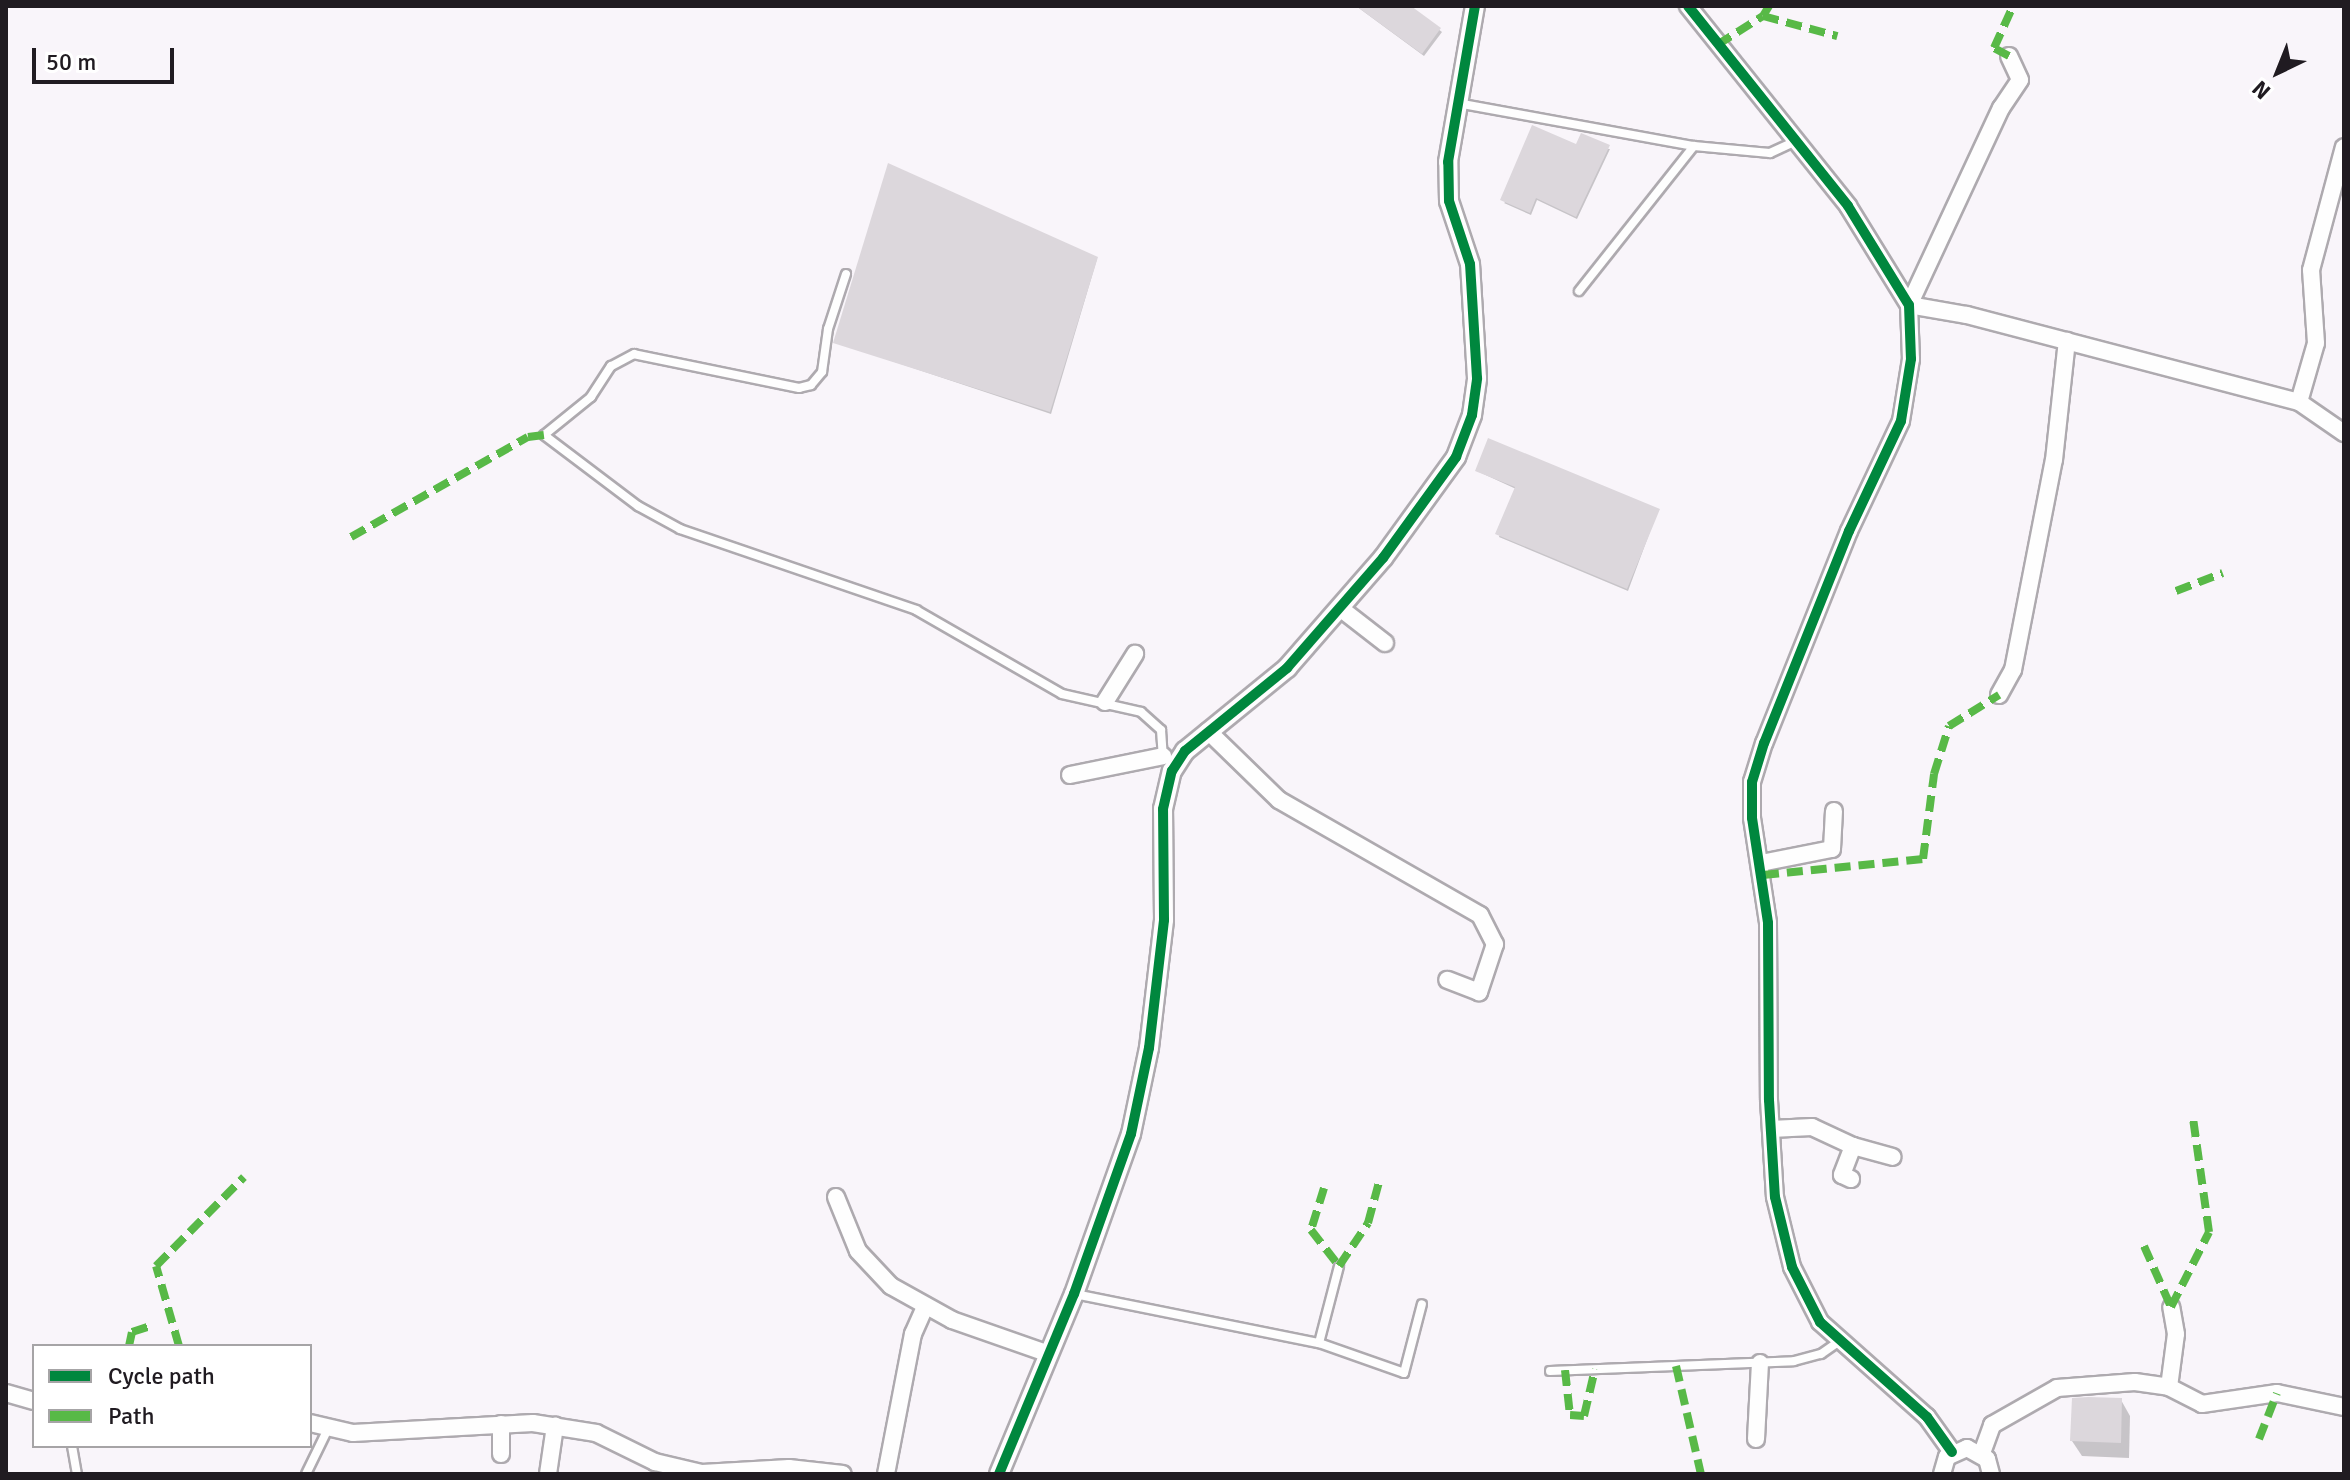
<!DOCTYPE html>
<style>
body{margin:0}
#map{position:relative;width:2350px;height:1480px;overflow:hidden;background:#f9f5fa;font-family:Signika,sans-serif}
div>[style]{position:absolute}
.shadow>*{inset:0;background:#0003}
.building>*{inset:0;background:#dcd7dc}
.roads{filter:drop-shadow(2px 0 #aeaaaf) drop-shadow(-2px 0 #aeaaaf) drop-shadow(0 2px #aeaaaf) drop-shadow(0 -2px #aeaaaf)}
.service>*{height:8px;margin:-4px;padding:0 4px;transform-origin:4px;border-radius:4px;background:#fefefe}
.minor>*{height:16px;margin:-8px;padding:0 8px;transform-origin:8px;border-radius:8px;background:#fefefe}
.tertiary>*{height:18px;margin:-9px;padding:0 9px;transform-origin:9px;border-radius:9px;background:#fefefe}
.quiet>*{height:8px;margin-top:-4px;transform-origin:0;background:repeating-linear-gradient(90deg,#58b947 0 16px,transparent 0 24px)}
.cycleway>*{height:10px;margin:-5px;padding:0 5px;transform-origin:5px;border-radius:5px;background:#00873e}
span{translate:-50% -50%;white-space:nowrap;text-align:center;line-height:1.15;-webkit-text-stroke:7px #fff;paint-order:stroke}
.frame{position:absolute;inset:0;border:8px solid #201b21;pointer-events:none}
.legend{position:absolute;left:32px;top:1344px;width:280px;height:104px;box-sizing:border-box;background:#fff;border:2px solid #a6a4a6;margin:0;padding:10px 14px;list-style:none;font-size:24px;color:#201b21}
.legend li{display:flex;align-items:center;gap:16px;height:40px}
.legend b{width:40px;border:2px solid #a6a4a6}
.north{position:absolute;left:2238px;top:32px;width:80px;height:80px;-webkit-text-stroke:6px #fff;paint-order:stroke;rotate:223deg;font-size:22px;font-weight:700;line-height:32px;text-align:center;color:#201b21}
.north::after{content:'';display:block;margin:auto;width:28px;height:36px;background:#201b21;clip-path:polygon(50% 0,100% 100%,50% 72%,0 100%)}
.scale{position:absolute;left:32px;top:48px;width:142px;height:36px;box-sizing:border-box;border:4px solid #201b21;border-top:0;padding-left:10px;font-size:24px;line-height:28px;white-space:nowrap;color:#201b21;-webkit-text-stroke:6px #fff;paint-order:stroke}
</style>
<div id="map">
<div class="shadow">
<i style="clip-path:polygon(1356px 6px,1408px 6px,1442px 32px,1424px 56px)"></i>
<i style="clip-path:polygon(1577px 146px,1610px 149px,1577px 219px,1537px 200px,1531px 215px,1504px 203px)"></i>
<i style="clip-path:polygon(1097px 259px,1051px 414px,835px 342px)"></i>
<i style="clip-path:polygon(1477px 471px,1658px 510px,1628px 591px,1499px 537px,1516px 489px)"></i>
<i style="clip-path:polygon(2121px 1400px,2130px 1416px,2129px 1458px,2082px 1456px,2072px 1441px)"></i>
</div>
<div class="building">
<i style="clip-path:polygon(1356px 6px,1411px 6px,1441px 28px,1422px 54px)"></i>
<i style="clip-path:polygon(1532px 125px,1576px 144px,1581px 133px,1610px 145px,1576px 217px,1536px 198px,1530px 213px,1500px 200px)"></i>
<i style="clip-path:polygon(888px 163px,1098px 257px,1050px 412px,833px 343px)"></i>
<i style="clip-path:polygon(1488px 438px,1660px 509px,1627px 589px,1495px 534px,1515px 487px,1475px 471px)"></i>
<i style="clip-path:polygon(2088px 1397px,2122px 1398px,2121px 1443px,2070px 1441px,2072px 1398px)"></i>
</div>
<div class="roads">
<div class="service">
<i style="left:1457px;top:103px;width:241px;rotate:10.3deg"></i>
<i style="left:1694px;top:146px;width:76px;rotate:5.3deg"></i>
<i style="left:1770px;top:153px;width:26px;rotate:-25deg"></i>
<i style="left:846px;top:274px;width:58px;rotate:108.1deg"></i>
<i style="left:828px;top:329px;width:43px;rotate:97.9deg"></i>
<i style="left:822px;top:372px;width:17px;rotate:130deg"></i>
<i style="left:811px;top:385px;width:12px;rotate:166deg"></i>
<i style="left:799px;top:388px;width:168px;rotate:-168.4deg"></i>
<i style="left:634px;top:354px;width:26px;rotate:152deg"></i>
<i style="left:611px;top:366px;width:37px;rotate:123deg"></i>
<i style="left:591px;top:397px;width:60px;rotate:141deg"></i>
<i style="left:544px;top:435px;width:118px;rotate:37.1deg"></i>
<i style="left:638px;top:506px;width:48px;rotate:28.7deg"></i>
<i style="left:680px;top:529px;width:250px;rotate:18.9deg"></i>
<i style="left:916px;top:610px;width:168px;rotate:29.9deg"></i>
<i style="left:1062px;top:694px;width:81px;rotate:12.8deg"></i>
<i style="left:1141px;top:712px;width:27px;rotate:42deg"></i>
<i style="left:1161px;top:730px;width:26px;rotate:86deg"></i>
<i style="left:1579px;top:291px;width:185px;rotate:-51.6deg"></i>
<i style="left:1075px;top:1294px;width:249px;rotate:11.4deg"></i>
<i style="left:1319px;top:1343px;width:90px;rotate:19.4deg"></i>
<i style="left:1404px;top:1373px;width:71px;rotate:-75.4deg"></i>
<i style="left:1319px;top:1343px;width:80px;rotate:-75.4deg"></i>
<i style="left:1550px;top:1371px;width:244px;rotate:-2.3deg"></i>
<i style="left:1794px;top:1361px;width:28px;rotate:-15deg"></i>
<i style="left:1821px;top:1354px;width:21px;rotate:-35deg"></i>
<i style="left:72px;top:1446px;width:28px;rotate:80deg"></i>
<i style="left:306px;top:1474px;width:48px;rotate:-64deg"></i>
</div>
<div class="minor">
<i style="left:1688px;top:6px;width:256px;rotate:51.3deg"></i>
<i style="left:1848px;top:206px;width:116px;rotate:58.4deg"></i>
<i style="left:1909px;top:305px;width:54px;rotate:87.9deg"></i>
<i style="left:1911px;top:359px;width:63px;rotate:99.2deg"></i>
<i style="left:1901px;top:421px;width:122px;rotate:115.3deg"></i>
<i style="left:1849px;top:531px;width:228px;rotate:111.8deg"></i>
<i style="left:1764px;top:743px;width:41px;rotate:107.1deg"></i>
<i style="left:1752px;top:782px;width:36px;rotate:90deg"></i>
<i style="left:1752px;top:818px;width:106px;rotate:81.3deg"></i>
<i style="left:1768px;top:923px;width:177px;rotate:89.7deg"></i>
<i style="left:1769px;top:1100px;width:97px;rotate:86.5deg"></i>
<i style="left:1775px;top:1197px;width:72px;rotate:76.3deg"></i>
<i style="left:1792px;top:1267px;width:62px;rotate:63deg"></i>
<i style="left:1820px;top:1322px;width:143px;rotate:41.6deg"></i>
<i style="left:1927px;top:1417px;width:43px;rotate:54.5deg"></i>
<i style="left:2009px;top:56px;width:26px;rotate:65deg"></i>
<i style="left:2020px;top:80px;width:34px;rotate:124deg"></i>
<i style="left:2001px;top:108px;width:217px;rotate:115deg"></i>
<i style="left:1909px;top:305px;width:59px;rotate:9.8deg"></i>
<i style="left:1967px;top:315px;width:343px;rotate:14.7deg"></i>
<i style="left:2299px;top:402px;width:55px;rotate:34.6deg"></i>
<i style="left:2299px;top:402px;width:61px;rotate:-73.9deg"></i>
<i style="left:2316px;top:343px;width:73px;rotate:-93.9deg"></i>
<i style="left:2311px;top:270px;width:127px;rotate:-75deg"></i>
<i style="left:1340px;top:608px;width:57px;rotate:37.9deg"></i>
<i style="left:1999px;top:695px;width:29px;rotate:-61deg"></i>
<i style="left:2013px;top:670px;width:214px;rotate:-79deg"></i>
<i style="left:2054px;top:460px;width:120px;rotate:-83.8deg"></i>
<i style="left:1105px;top:702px;width:57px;rotate:-58deg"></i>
<i style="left:1208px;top:731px;width:99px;rotate:44.2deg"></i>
<i style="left:1279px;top:800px;width:232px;rotate:29.8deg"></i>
<i style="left:1480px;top:915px;width:33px;rotate:63deg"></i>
<i style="left:1495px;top:944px;width:51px;rotate:108.4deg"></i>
<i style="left:1479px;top:992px;width:34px;rotate:-159deg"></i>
<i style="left:1070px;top:775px;width:95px;rotate:-11.5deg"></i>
<i style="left:1761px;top:863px;width:72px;rotate:-11.2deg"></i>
<i style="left:1832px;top:849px;width:38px;rotate:-87deg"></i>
<i style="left:1771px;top:1129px;width:41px;rotate:-2.8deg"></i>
<i style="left:1812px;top:1127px;width:45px;rotate:24.9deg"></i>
<i style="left:1853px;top:1146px;width:31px;rotate:111deg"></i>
<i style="left:1842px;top:1175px;width:10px;rotate:24deg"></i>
<i style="left:1853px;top:1146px;width:41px;rotate:15.4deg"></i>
<i style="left:836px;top:1197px;width:58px;rotate:67.8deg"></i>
<i style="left:858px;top:1251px;width:48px;rotate:46.7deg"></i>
<i style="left:891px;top:1286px;width:70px;rotate:29.1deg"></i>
<i style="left:952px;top:1320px;width:103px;rotate:19.3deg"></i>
<i style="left:2169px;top:1387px;width:53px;rotate:-82.5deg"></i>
<i style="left:2176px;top:1334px;width:27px;rotate:-100deg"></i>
<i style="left:6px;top:1393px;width:29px;rotate:16deg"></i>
<i style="left:310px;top:1423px;width:44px;rotate:13.1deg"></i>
<i style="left:353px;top:1433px;width:180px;rotate:-3.2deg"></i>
<i style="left:533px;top:1423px;width:64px;rotate:9deg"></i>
<i style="left:596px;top:1433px;width:66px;rotate:26.2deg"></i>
<i style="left:655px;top:1462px;width:48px;rotate:13.2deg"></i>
<i style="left:702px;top:1473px;width:87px;rotate:-3.3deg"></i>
<i style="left:789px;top:1468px;width:54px;rotate:6.3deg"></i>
<i style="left:501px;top:1424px;width:30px;rotate:90deg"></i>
<i style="left:1756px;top:1439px;width:76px;rotate:-87deg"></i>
<i style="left:1982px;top:1453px;width:30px;rotate:-70deg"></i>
<i style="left:1992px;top:1425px;width:75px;rotate:-29.6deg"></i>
<i style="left:2057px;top:1388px;width:78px;rotate:-4.4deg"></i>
<i style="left:2135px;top:1382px;width:34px;rotate:8deg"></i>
<i style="left:2169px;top:1387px;width:37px;rotate:27deg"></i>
<i style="left:2202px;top:1404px;width:76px;rotate:-8.3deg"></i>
<i style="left:2277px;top:1393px;width:68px;rotate:11.8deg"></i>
<i style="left:548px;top:1474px;width:49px;rotate:-81.7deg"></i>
<i style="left:886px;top:1474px;width:143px;rotate:-79.1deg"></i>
<i style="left:913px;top:1334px;width:30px;rotate:-66deg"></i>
<i style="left:1942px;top:1474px;width:18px;rotate:-74deg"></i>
<i style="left:1947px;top:1457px;width:22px;rotate:-24deg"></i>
<i style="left:1967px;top:1448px;width:23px;rotate:29deg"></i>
<i style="left:1987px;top:1459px;width:16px;rotate:75deg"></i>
</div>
<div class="tertiary">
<i style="left:999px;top:1474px;width:195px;rotate:-67.4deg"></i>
<i style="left:1074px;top:1294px;width:170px;rotate:-70.4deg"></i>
<i style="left:1131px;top:1134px;width:88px;rotate:-78.2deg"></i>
<i style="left:1149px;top:1048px;width:129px;rotate:-83.3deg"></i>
<i style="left:1164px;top:920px;width:111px;rotate:-90.5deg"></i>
<i style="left:1163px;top:809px;width:39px;rotate:-77deg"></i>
<i style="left:1172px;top:771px;width:24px;rotate:-57deg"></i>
<i style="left:1185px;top:751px;width:132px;rotate:-39.1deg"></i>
<i style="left:1287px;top:668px;width:146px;rotate:-48.9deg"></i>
<i style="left:1383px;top:558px;width:125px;rotate:-54.1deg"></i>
<i style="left:1456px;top:457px;width:45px;rotate:-69.1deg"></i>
<i style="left:1472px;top:415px;width:37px;rotate:-82deg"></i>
<i style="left:1477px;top:378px;width:114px;rotate:-93.5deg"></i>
<i style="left:1470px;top:264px;width:66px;rotate:-108.4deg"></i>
<i style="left:1449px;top:201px;width:39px;rotate:-91deg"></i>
<i style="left:1448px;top:162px;width:158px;rotate:-80.2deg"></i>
</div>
</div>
<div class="quiet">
<i style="left:1763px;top:16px;width:77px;rotate:15.1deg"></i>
<i style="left:1717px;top:45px;width:54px;rotate:-32.2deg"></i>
<i style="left:1763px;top:16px;width:12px;rotate:-59deg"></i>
<i style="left:2009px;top:56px;width:17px;rotate:-152deg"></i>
<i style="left:1994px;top:48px;width:46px;rotate:-65.7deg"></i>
<i style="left:351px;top:537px;width:203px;rotate:-29.5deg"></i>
<i style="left:528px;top:437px;width:16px;rotate:-7deg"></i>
<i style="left:2176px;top:591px;width:50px;rotate:-21deg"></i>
<i style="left:1763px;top:875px;width:161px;rotate:-5.7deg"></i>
<i style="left:1923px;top:859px;width:86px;rotate:-82.6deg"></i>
<i style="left:1934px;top:774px;width:50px;rotate:-72.6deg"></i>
<i style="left:1949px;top:726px;width:59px;rotate:-31.8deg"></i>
<i style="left:1324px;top:1188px;width:44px;rotate:107.2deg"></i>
<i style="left:1311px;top:1230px;width:46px;rotate:52.1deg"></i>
<i style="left:1339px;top:1266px;width:52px;rotate:-56deg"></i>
<i style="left:1368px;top:1223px;width:42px;rotate:-75deg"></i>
<i style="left:2144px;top:1246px;width:67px;rotate:66.1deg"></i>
<i style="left:2171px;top:1307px;width:84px;rotate:-63.1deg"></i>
<i style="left:2209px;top:1232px;width:115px;rotate:-98deg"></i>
<i style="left:129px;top:1346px;width:14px;rotate:-78deg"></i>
<i style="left:132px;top:1332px;width:19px;rotate:-18deg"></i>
<i style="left:179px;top:1346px;width:83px;rotate:-106deg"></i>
<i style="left:156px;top:1266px;width:125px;rotate:-45.3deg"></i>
<i style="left:1676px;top:1366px;width:111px;rotate:77deg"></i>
<i style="left:1565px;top:1370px;width:45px;rotate:83.7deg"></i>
<i style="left:1570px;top:1415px;width:14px;rotate:4deg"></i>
<i style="left:1584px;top:1416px;width:48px;rotate:-76.8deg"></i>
<i style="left:2259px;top:1439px;width:49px;rotate:-68.6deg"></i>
</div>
<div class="cycleway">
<i style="left:1688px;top:6px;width:256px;rotate:51.3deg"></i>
<i style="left:1848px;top:206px;width:116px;rotate:58.4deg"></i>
<i style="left:1909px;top:305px;width:54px;rotate:87.9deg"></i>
<i style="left:1911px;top:359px;width:63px;rotate:99.2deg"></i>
<i style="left:1901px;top:421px;width:122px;rotate:115.3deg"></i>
<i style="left:1849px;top:531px;width:228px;rotate:111.8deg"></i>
<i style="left:1764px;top:743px;width:41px;rotate:107.1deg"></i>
<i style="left:1752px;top:782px;width:36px;rotate:90deg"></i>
<i style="left:1752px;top:818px;width:106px;rotate:81.3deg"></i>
<i style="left:1768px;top:923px;width:177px;rotate:89.7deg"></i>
<i style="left:1769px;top:1100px;width:97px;rotate:86.5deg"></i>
<i style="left:1775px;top:1197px;width:72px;rotate:76.3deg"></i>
<i style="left:1792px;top:1267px;width:62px;rotate:63deg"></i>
<i style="left:1820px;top:1322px;width:143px;rotate:41.6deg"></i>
<i style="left:1927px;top:1417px;width:43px;rotate:54.5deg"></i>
<i style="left:999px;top:1474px;width:195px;rotate:-67.4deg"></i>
<i style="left:1074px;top:1294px;width:170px;rotate:-70.4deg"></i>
<i style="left:1131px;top:1134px;width:88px;rotate:-78.2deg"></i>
<i style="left:1149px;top:1048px;width:129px;rotate:-83.3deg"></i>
<i style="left:1164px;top:920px;width:111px;rotate:-90.5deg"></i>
<i style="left:1163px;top:809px;width:39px;rotate:-77deg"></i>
<i style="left:1172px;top:771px;width:24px;rotate:-57deg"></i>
<i style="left:1185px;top:751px;width:132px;rotate:-39.1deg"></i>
<i style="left:1287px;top:668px;width:146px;rotate:-48.9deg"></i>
<i style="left:1383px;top:558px;width:125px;rotate:-54.1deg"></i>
<i style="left:1456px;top:457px;width:45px;rotate:-69.1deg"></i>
<i style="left:1472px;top:415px;width:37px;rotate:-82deg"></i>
<i style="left:1477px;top:378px;width:114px;rotate:-93.5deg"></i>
<i style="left:1470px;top:264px;width:66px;rotate:-108.4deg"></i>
<i style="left:1449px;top:201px;width:39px;rotate:-91deg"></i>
<i style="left:1448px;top:162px;width:158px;rotate:-80.2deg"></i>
</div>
<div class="frame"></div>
<ul class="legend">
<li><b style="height:10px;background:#00873e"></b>Cycle path</li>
<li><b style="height:10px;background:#58b947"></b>Path</li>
</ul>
<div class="north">N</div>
<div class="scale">50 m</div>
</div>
